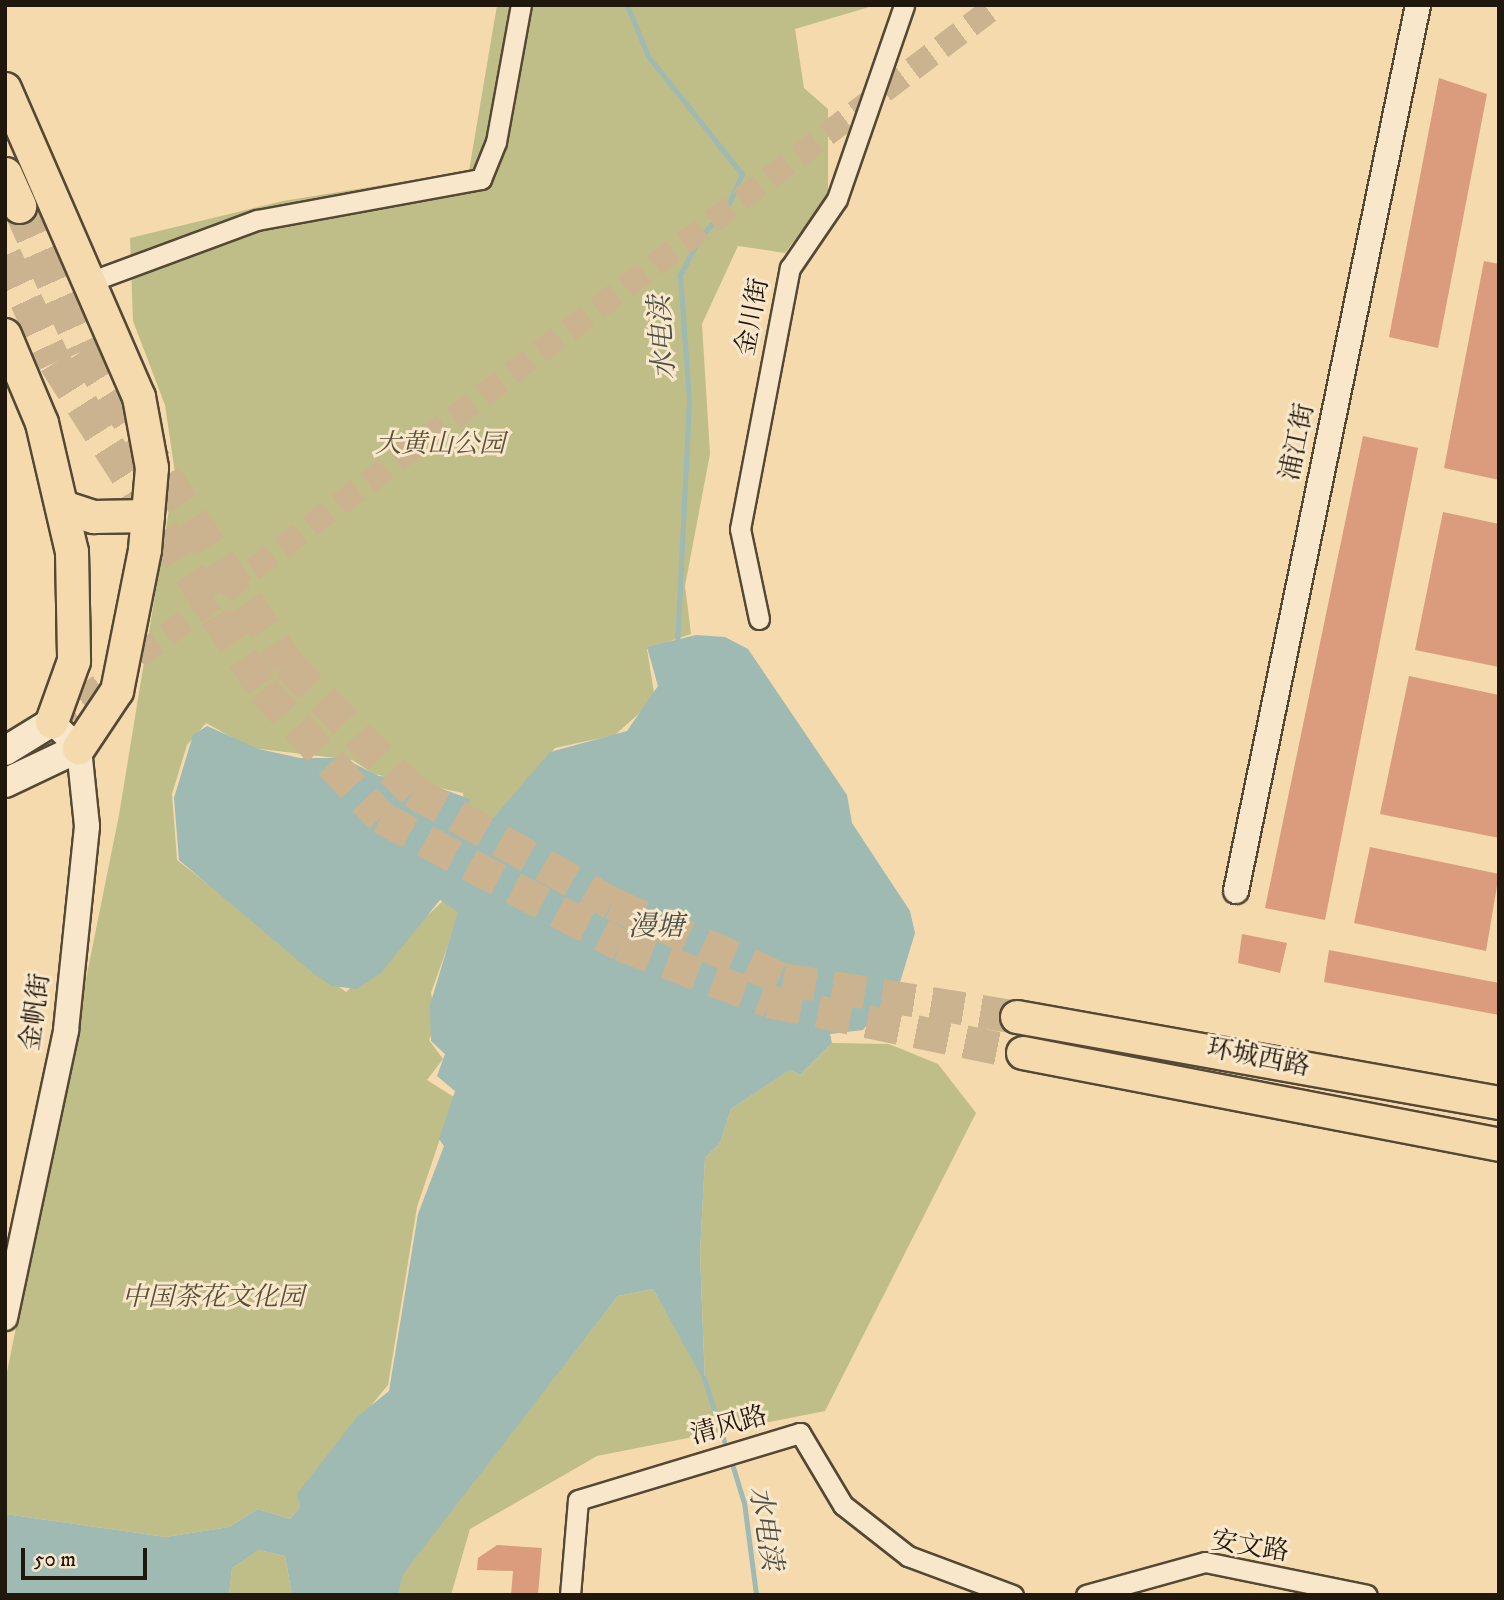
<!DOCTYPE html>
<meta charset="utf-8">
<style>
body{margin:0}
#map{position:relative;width:1504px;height:1600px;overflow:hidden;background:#f5daae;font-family:"IM FELL DW Pica","Noto Serif SC",serif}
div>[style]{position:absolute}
.green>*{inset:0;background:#bfbe88}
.water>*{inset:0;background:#9fb9b3}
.stream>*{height:5px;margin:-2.5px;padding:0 2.5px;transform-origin:2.5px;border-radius:2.5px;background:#9fb9b3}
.building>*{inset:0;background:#da9c7c}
.tertiary-tunnel>*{height:24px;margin-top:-12px;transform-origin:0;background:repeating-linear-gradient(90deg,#cab38e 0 24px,transparent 0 36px)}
.trunk-tunnel>*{height:33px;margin-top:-16.5px;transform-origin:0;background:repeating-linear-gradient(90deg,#cab38e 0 33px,transparent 0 50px)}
.roads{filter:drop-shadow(2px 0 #554835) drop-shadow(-2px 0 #554835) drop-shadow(0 2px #554835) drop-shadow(0 -2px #554835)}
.minor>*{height:19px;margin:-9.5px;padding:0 9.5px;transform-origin:9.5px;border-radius:9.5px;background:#f8e7ca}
.tertiary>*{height:24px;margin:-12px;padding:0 12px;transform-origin:12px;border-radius:12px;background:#f8e7ca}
.secondary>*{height:28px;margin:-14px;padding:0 14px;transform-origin:14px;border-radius:14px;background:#f8e7ca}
.primary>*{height:32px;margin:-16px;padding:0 16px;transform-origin:16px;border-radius:16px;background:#f5daae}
.trunk>*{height:33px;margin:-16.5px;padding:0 16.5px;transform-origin:16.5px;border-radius:16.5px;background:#f5daae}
span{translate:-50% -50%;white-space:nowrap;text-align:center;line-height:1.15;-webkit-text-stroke:6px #f8e7ca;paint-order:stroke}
.street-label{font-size:26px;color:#20170d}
.park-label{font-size:26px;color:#585138;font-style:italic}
.water-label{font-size:28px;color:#4c5047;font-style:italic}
.frame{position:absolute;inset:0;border:7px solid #20170d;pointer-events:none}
.scale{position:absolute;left:21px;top:1548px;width:126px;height:32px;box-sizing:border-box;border:4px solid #20170d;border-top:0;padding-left:9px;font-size:21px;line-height:24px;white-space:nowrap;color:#20170d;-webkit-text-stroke:5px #f8e7ca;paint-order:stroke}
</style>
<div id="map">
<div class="green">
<i style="clip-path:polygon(497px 5px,876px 5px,795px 29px,804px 88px,828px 109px,828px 196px,785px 253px,738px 246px,702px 324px,710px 454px,685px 586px,691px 634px,647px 649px,655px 699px,615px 735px,555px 748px,489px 824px,465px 813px,463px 793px,374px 774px,352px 760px,251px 748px,206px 723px,187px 745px,172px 794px,177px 860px,346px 992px,445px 899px,461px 909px,431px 993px,437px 1020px,429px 1040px,443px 1059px,427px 1080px,454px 1097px,417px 1207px,388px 1385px,298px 1494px,300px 1507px,290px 1519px,258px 1509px,229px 1527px,166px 1537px,5px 1514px,5px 1382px,119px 815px,175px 473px,165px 405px,133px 321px,130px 238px,283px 201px,469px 171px)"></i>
<i style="clip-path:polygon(832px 1043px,889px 1044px,938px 1064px,976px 1113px,825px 1411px,597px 1456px,470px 1529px,451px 1595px,398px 1595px,402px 1574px,618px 1296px,653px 1289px,705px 1381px,700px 1253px,705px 1158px,720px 1143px,731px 1109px,790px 1070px,800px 1075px)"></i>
<i style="clip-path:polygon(259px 1550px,285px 1556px,292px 1595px,229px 1595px,232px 1568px)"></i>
</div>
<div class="water">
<i style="clip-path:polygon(696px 635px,725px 637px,748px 649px,847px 795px,852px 823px,910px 911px,915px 933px,898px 989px,863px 1030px,830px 1034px,832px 1043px,800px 1075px,790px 1070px,731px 1109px,720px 1143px,705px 1158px,700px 1253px,705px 1383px,653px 1289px,618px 1296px,403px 1574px,398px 1595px,292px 1595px,285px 1556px,259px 1550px,232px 1568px,229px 1595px,5px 1595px,5px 1514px,166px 1537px,229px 1527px,258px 1509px,290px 1519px,300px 1507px,297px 1494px,357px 1417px,389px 1391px,418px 1214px,444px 1146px,439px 1139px,455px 1091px,437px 1076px,445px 1054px,431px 1041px,430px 1005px,458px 912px,440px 900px,381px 973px,357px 989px,332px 986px,313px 973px,179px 860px,174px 798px,193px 735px,207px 726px,259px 749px,300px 758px,343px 758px,379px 776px,412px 778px,470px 799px,467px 811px,489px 823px,550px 752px,627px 731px,658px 686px,647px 647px)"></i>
</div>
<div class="stream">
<i style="left:627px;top:5px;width:55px;rotate:67.6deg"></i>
<i style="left:648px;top:56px;width:151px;rotate:51.5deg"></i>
<i style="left:742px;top:174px;width:37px;rotate:114deg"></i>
<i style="left:727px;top:208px;width:40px;rotate:133deg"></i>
<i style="left:700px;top:237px;width:43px;rotate:117.8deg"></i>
<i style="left:680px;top:275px;width:126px;rotate:85.9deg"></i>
<i style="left:689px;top:401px;width:243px;rotate:92.8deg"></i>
<i style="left:704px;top:1378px;width:66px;rotate:72.4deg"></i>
<i style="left:733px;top:1467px;width:37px;rotate:73deg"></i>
<i style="left:744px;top:1502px;width:94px;rotate:82.6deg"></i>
</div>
<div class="building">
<i style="clip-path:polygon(1439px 78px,1487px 94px,1438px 348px,1389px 337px)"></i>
<i style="clip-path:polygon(1484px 261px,1499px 264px,1499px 480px,1444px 468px)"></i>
<i style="clip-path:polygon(1363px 436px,1418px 448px,1325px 920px,1265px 908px)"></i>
<i style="clip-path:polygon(1443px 512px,1499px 524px,1499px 667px,1415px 650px)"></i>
<i style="clip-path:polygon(1409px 676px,1499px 695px,1499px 838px,1380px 814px)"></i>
<i style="clip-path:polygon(1370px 847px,1499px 874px,1486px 951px,1354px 923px)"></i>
<i style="clip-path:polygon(1242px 934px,1287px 943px,1280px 973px,1238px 963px)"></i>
<i style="clip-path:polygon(1329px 950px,1499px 983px,1499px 1015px,1324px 982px)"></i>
<i style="clip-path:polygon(497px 1545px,542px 1548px,538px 1595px,511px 1595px,513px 1571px,477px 1570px,478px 1558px)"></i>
</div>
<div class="tertiary-tunnel">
<i style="left:52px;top:722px;width:1186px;rotate:-37.19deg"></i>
</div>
<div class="trunk-tunnel">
<i style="left:19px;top:206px;width:158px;rotate:66deg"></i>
<i style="left:83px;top:350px;width:374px;rotate:56.9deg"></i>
<i style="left:287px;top:663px;width:180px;rotate:45.5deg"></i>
<i style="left:413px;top:791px;width:228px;rotate:29.4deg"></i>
<i style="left:612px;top:903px;width:187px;rotate:24deg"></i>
<i style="left:783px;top:979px;width:237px;rotate:9.2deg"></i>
<i style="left:5px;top:255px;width:118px;rotate:65deg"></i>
<i style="left:55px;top:362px;width:388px;rotate:57.5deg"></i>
<i style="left:263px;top:689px;width:174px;rotate:47.3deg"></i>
<i style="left:381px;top:817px;width:271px;rotate:28deg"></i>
<i style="left:620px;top:944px;width:160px;rotate:20.9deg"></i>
<i style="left:769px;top:1001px;width:259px;rotate:11.6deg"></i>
</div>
<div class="roads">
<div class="minor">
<i style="left:89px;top:282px;width:179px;rotate:-20.3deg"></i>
<i style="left:257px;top:220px;width:228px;rotate:-10.4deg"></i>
<i style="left:481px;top:179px;width:40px;rotate:-68deg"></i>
<i style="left:496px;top:142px;width:139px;rotate:-79.7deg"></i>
<i style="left:759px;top:619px;width:92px;rotate:-101.9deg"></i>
<i style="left:740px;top:529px;width:266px;rotate:-79.2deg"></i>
<i style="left:790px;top:268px;width:83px;rotate:-55.7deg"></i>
<i style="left:837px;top:199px;width:205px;rotate:-70.9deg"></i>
<i style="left:570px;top:1595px;width:95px;rotate:-85.2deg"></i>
<i style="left:578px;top:1500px;width:232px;rotate:-16.8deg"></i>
<i style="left:800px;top:1433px;width:84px;rotate:59.2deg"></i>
<i style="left:843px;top:1505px;width:83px;rotate:38.1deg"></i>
<i style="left:908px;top:1556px;width:112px;rotate:20.4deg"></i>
<i style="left:1086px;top:1595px;width:123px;rotate:-15.5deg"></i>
<i style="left:1205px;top:1562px;width:165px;rotate:11.5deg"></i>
</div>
<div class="tertiary">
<i style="left:1236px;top:891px;width:904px;rotate:-78.39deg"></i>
<i style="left:5px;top:1318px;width:294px;rotate:-78deg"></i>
<i style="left:66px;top:1030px;width:205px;rotate:-84.1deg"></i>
<i style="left:87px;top:826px;width:78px;rotate:-95.9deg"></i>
<i style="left:79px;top:748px;width:37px;rotate:-136deg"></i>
</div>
<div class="secondary">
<i style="left:5px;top:751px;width:55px;rotate:-31.7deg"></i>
<i style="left:5px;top:783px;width:82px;rotate:-25.3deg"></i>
</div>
<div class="primary">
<i style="left:5px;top:89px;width:336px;rotate:66.5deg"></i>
<i style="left:139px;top:397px;width:72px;rotate:79.6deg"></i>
<i style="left:152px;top:468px;width:82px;rotate:94.9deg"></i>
<i style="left:145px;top:550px;width:144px;rotate:101.2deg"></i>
<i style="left:117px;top:691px;width:69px;rotate:123.7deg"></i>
<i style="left:5px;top:335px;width:95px;rotate:67.2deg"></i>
<i style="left:42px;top:423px;width:132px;rotate:76.9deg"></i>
<i style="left:72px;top:552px;width:109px;rotate:88.9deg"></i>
<i style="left:74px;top:661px;width:65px;rotate:109.8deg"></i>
<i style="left:63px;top:507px;width:33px;rotate:18deg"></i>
<i style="left:94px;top:517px;width:54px;rotate:-1.1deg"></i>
<i style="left:1017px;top:1017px;width:490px;rotate:10.1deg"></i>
<i style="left:1023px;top:1053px;width:485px;rotate:10.9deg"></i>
</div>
<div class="trunk">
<i style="left:5px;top:174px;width:35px;rotate:66deg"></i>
</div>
</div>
<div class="street-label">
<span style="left:753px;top:317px;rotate:-79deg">金川街</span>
<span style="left:1298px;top:442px;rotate:-78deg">浦江街</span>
<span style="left:36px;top:1012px;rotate:-82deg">金帆街</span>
<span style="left:1258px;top:1058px;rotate:11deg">环城西路</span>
<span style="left:729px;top:1426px;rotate:-16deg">清风路</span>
<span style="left:1250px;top:1547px;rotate:9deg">安文路</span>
</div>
<div class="park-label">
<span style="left:440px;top:445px">大黄山公园</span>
<span style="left:213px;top:1298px">中国茶花文化园</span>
</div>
<div class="water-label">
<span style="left:663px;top:338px;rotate:-94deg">水电渎</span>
<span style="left:656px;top:927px">漫塘</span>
<span style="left:765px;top:1528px;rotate:81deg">水电渎</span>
</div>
<div class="frame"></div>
<div class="scale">50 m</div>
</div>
